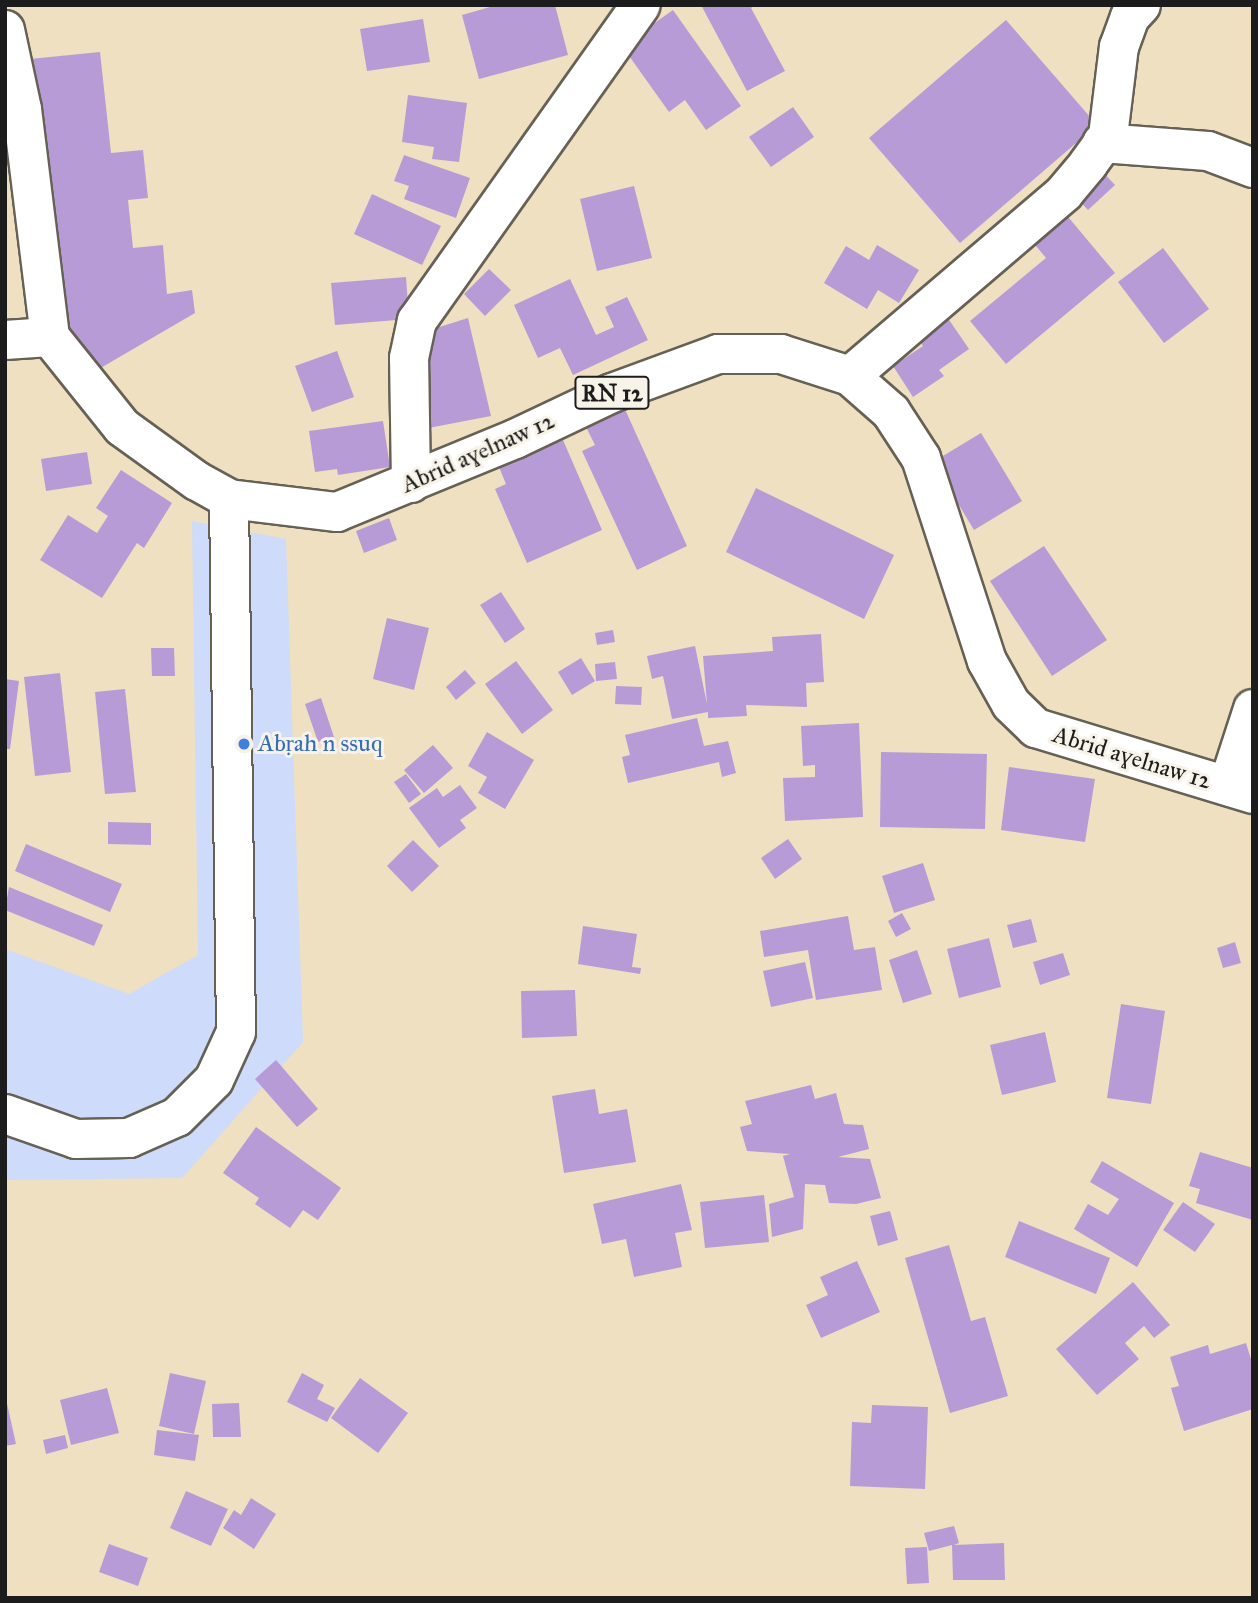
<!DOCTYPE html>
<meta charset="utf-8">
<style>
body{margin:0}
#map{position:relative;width:1258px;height:1603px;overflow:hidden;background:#eee0c0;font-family:"IM FELL Great Primer",serif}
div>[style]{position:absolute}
.built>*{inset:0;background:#cedbfa}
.building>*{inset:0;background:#b79bd7}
.roads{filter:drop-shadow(2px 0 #666155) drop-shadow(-2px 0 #666155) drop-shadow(0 2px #666155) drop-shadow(0 -2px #666155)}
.minor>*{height:38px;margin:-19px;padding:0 19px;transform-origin:19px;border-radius:19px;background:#fff}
.major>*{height:38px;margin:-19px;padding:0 19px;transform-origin:19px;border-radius:19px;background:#fff}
.dots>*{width:19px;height:19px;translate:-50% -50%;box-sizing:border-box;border:4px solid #f7f3e8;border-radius:50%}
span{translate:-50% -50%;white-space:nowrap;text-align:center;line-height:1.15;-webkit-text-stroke:6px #f7f3e8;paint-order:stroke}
.shield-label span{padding:2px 5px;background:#f7f3e8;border:2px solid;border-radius:5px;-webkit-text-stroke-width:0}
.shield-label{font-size:23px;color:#1c1c1c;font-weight:700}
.street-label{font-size:24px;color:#1c1c1c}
.shop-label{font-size:24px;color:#366cbe}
.left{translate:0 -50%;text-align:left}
.frame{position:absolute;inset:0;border:7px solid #1c1c1c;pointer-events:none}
</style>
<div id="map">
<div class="built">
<i style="clip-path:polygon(192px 521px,286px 539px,303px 1042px,182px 1178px,5px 1180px,5px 949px,129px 994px,198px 955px)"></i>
</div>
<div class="building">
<i style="clip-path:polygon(497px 5px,555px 5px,568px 55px,479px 79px,462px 15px)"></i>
<i style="clip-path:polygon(701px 5px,756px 5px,751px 8px,785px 71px,747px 91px)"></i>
<i style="clip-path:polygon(673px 10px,741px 106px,706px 130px,685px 100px,669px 112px,622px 46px)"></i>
<i style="clip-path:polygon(423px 19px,430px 62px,367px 71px,360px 29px)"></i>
<i style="clip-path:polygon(1006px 20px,1097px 125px,960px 243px,869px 138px)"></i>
<i style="clip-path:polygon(100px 52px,111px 153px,143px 150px,148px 198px,128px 200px,133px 248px,163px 245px,167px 294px,192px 290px,195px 313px,92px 373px,57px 312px,30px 59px)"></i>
<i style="clip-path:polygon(408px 95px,467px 103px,459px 162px,432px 159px,434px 147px,402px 142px)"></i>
<i style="clip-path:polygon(793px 107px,814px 137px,771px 167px,749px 137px)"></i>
<i style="clip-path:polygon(404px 155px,470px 178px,456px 218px,404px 199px,409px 186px,394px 181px)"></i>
<i style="clip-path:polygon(1100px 169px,1115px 185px,1088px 210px,1073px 194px)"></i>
<i style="clip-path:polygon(634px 186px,652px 258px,597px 271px,580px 199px)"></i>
<i style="clip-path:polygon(372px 194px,441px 226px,422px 265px,354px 234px)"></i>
<i style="clip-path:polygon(1059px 206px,1115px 273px,1006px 364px,970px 321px,1046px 258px,1026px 234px)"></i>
<i style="clip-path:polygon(877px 245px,919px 270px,899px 303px,878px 290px,867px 309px,824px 283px,846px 246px,869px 260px)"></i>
<i style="clip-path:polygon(1163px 248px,1209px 309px,1164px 343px,1118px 282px)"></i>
<i style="clip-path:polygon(489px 269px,511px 290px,485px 316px,464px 294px)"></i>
<i style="clip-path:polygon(406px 277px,409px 319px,335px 325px,331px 283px)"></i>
<i style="clip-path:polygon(570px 279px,596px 335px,614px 327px,605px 307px,627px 297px,648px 340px,573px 375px,560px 348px,538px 358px,514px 305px)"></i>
<i style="clip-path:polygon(941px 308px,969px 349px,939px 370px,944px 376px,913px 397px,893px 366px,923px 346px,911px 329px)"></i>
<i style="clip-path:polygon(468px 318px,491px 416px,418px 430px,427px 331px)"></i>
<i style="clip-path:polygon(337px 351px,354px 397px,312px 412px,295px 366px)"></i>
<i style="clip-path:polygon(623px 405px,687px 546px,637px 570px,582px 451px,595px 445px,584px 423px)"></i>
<i style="clip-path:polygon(383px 421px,390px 467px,338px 475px,337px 469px,315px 472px,309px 431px)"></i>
<i style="clip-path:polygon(981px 433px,1022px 501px,974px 530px,933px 462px)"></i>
<i style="clip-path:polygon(563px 440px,602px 530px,527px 563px,495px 489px,506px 484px,499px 467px)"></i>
<i style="clip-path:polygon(87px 452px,92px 484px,46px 491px,41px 459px)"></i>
<i style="clip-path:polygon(121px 470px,172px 503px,144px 548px,137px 543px,102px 598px,40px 560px,68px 515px,97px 533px,108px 516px,96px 508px)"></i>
<i style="clip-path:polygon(756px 488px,894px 555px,864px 619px,726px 552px)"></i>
<i style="clip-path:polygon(389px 518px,397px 540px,364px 553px,356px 531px)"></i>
<i style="clip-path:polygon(1044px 546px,1107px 640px,1052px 676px,990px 581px)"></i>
<i style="clip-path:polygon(501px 592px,525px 629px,505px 643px,480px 605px)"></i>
<i style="clip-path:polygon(387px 618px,429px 628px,414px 690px,373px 679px)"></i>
<i style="clip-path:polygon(613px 630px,615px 642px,597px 645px,595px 633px)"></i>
<i style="clip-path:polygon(821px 634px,824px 682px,806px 683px,807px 707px,746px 705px,747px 716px,708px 718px,708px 712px,672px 719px,663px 676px,652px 679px,647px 656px,695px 646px,707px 704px,703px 656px,773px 651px,772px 637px)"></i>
<i style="clip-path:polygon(151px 648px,174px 648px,175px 676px,152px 676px)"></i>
<i style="clip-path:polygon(581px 658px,595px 681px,572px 695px,558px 672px)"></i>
<i style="clip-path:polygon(516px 661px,553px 710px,522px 734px,485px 684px)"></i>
<i style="clip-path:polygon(615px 662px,617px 679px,596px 681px,595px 664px)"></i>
<i style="clip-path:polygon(465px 670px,476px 683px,456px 700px,446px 687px)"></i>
<i style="clip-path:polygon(60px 673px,71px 772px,35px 776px,24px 677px)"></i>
<i style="clip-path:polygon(5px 679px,19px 681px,10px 749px,5px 749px)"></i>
<i style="clip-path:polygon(616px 686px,642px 687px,641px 705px,615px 704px)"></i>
<i style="clip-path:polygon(125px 689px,136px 792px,105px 794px,95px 692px)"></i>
<i style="clip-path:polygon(321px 698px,334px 737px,318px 742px,305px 704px)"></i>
<i style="clip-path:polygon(697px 718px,704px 746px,728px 741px,736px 773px,722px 777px,719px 762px,628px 783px,622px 757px,630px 755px,625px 735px)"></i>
<i style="clip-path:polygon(859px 723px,863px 817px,785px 821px,783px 778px,815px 777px,815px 765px,803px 766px,801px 726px)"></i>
<i style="clip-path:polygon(487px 732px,534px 760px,505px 809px,478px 793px,487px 777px,468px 766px)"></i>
<i style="clip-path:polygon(433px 745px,453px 768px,424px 793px,404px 770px)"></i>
<i style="clip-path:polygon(881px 752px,987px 754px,985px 829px,880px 827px)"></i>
<i style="clip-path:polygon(1009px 767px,1095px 779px,1085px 842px,1001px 830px)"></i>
<i style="clip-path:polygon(406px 774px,421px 794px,409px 803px,394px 782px)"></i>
<i style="clip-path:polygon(460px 785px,477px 808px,460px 820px,466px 828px,439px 848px,409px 808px,437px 788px,443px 797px)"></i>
<i style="clip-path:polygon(108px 822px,151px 823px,151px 845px,108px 844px)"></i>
<i style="clip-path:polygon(788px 839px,802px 859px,775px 879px,761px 858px)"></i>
<i style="clip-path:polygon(413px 840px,439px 866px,412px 892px,387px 866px)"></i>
<i style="clip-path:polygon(26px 844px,122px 884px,110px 912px,15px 871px)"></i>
<i style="clip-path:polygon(923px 863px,935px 900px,894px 913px,882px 876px)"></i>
<i style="clip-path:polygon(9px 887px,103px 925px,94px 946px,5px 910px)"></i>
<i style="clip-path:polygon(902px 913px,911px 929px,896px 937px,888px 921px)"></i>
<i style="clip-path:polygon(848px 916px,854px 950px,875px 947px,882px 990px,816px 1000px,808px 950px,764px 957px,760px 931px)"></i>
<i style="clip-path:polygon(1031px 919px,1037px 942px,1013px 948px,1007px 925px)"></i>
<i style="clip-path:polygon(583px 926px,637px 934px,632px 967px,641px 968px,640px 974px,578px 964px)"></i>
<i style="clip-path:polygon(989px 938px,1001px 987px,959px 998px,947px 949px)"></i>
<i style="clip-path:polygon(1235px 942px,1241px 963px,1223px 968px,1217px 948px)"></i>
<i style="clip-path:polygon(917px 950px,932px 994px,903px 1003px,889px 960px)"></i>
<i style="clip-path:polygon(1063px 953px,1070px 975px,1040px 985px,1033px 962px)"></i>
<i style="clip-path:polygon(805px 962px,813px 998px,771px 1007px,763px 971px)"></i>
<i style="clip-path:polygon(575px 990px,577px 1036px,522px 1038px,521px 991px)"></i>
<i style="clip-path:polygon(1121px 1004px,1165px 1011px,1151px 1104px,1107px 1098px)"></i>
<i style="clip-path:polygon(1045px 1032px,1056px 1082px,1002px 1095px,990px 1045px)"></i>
<i style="clip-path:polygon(276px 1060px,318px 1109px,297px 1127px,255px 1079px)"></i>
<i style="clip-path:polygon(811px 1085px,815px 1099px,836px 1093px,844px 1124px,863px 1125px,869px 1149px,838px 1157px,870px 1159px,881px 1198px,856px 1204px,829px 1203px,825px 1185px,805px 1184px,803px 1229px,772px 1237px,769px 1204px,794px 1197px,783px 1156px,790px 1154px,747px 1151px,740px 1127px,752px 1124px,745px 1101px)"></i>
<i style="clip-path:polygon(595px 1089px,599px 1114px,627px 1109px,636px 1162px,564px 1173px,552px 1096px)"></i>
<i style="clip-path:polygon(256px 1127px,341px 1188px,318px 1220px,303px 1210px,290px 1228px,255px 1204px,259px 1198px,223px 1173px)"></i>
<i style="clip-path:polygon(1200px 1152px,1253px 1168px,1253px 1220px,1196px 1203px,1200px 1189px,1189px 1186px)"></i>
<i style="clip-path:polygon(1102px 1161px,1174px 1203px,1137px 1267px,1074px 1229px,1088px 1204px,1108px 1215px,1119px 1199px,1090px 1182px)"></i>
<i style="clip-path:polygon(681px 1184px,692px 1230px,675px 1233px,682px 1267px,634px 1277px,626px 1239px,602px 1244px,593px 1204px)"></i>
<i style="clip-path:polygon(764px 1195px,769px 1242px,705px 1248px,700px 1202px)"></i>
<i style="clip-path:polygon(1183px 1202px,1215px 1224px,1195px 1252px,1163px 1230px)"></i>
<i style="clip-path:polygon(890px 1211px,898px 1240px,878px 1246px,870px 1216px)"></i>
<i style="clip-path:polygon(1019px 1221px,1110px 1258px,1096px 1294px,1005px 1257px)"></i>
<i style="clip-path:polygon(949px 1245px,971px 1321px,985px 1317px,1008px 1396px,950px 1413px,905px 1258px)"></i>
<i style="clip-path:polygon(857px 1261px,880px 1312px,821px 1338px,806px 1305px,828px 1295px,820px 1277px)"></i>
<i style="clip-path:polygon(1133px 1282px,1170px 1325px,1154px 1338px,1144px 1326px,1125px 1343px,1139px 1359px,1097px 1395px,1056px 1349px)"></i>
<i style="clip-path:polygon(1246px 1343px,1253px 1366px,1253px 1409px,1184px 1431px,1171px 1388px,1179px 1386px,1170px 1357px,1208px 1345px,1210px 1354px)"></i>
<i style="clip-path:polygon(170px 1373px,206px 1381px,194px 1434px,159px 1426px)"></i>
<i style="clip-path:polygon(302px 1373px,324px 1385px,317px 1399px,335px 1408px,327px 1422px,287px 1402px)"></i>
<i style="clip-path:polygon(360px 1378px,408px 1413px,378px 1453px,331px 1418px)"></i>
<i style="clip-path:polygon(107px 1388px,119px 1433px,71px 1445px,60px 1400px)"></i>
<i style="clip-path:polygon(6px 1399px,16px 1444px,5px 1446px,5px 1400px)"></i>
<i style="clip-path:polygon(239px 1403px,241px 1437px,213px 1437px,212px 1404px)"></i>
<i style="clip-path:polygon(872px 1405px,928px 1407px,925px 1489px,850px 1486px,852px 1422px,871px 1423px)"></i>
<i style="clip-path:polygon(157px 1430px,199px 1435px,195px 1461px,154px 1455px)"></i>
<i style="clip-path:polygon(65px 1435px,68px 1448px,46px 1454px,43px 1440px)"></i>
<i style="clip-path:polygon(186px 1491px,228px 1509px,211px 1546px,170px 1528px)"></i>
<i style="clip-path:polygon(251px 1498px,276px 1514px,254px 1549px,223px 1528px,234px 1510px,241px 1515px)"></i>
<i style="clip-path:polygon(954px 1526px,959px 1543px,954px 1545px,1004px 1543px,1005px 1580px,953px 1580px,952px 1545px,929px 1551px,924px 1533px)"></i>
<i style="clip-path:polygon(109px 1544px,148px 1558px,138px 1586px,99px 1572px)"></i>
<i style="clip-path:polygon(927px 1547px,929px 1583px,907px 1584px,905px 1548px)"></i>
</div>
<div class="roads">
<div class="minor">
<i style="left:1102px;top:143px;width:106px;rotate:4.3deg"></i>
<i style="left:1208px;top:151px;width:48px;rotate:20.7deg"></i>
<i style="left:850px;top:376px;width:282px;rotate:-40.5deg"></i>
<i style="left:1064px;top:193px;width:38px;rotate:-50deg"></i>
<i style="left:1088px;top:164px;width:34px;rotate:-54deg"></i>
<i style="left:1108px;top:136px;width:90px;rotate:-83deg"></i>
<i style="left:1119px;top:47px;width:32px;rotate:-70deg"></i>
<i style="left:1130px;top:17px;width:16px;rotate:-47deg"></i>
<i style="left:411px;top:483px;width:125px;rotate:-90.9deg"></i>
<i style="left:409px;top:358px;width:38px;rotate:-78deg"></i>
<i style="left:417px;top:321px;width:387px;rotate:-54.7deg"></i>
<i style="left:1228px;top:786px;width:81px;rotate:-72deg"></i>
<i style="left:5px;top:1114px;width:75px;rotate:19.4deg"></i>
<i style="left:76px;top:1139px;width:53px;rotate:-1.1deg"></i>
<i style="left:129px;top:1138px;width:52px;rotate:-23.6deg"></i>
<i style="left:177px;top:1117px;width:52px;rotate:-45deg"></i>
<i style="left:214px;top:1080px;width:53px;rotate:-65.4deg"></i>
<i style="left:236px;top:1032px;width:533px;rotate:-90.75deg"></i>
</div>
<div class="major">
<i style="left:5px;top:30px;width:81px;rotate:77.9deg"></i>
<i style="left:22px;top:109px;width:230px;rotate:83deg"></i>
<i style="left:50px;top:337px;width:115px;rotate:51.3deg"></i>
<i style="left:122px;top:427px;width:92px;rotate:35.8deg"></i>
<i style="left:197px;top:481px;width:37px;rotate:29deg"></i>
<i style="left:229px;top:499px;width:109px;rotate:6.9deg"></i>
<i style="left:337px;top:512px;width:192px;rotate:-22.3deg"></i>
<i style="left:515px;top:439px;width:107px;rotate:-25.4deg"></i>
<i style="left:612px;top:393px;width:113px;rotate:-20.2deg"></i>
<i style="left:718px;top:354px;width:63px"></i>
<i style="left:781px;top:354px;width:72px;rotate:17.7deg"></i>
<i style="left:850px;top:376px;width:55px;rotate:41.3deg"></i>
<i style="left:891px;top:412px;width:55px;rotate:56.9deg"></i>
<i style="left:921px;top:458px;width:213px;rotate:72deg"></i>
<i style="left:987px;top:661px;width:49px;rotate:60.8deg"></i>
<i style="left:1011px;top:704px;width:35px;rotate:44deg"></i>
<i style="left:1036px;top:728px;width:227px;rotate:16.9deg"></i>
<i style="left:5px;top:340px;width:45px;rotate:-3.8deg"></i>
</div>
</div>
<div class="dots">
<i style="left:244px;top:744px;background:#3f7fe0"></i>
</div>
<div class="shield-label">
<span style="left:612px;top:393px">RN 12</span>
</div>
<div class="street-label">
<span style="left:478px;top:453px;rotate:-24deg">Abrid aɣelnaw 12</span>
<span style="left:1132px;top:758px;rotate:17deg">Abrid aɣelnaw 12</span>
</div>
<div class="shop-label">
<span class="left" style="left:258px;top:744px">Abṛah n ssuq</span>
</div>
<div class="frame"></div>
</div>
